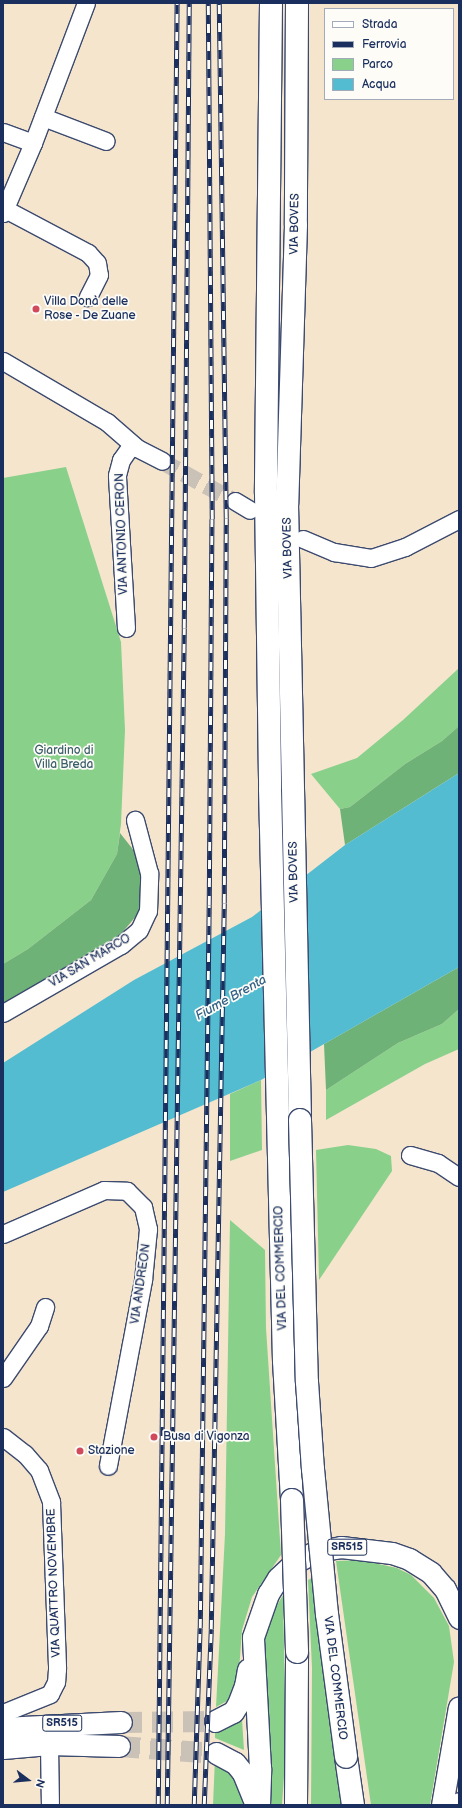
<!DOCTYPE html>
<meta charset="utf-8">
<style>
body{margin:0}
#map{position:relative;width:462px;height:1808px;overflow:hidden;background:#f6e5cd;font-family:"Balsamiq Sans",sans-serif}
div>[style]{position:absolute}
.green>*{inset:0;background:#89d08b}
.forest>*{inset:0;background:#6eb277}
.water>*{inset:0;background:#53bcd0}
.minor-tunnel>*{height:17px;margin-top:-8.5px;transform-origin:0;background:repeating-linear-gradient(90deg,#cac1b7 0 17px,transparent 0 25px)}
.major-tunnel>*{height:21px;margin-top:-10.5px;transform-origin:0;background:repeating-linear-gradient(90deg,#cac1b7 0 21px,transparent 0 31px)}
.roads{filter:drop-shadow(1px 0 #3c4a6f) drop-shadow(-1px 0 #3c4a6f) drop-shadow(0 1px #3c4a6f) drop-shadow(0 -1px #3c4a6f)}
.minor>*{height:17px;margin:-8.5px;padding:0 8.5px;transform-origin:8.5px;border-radius:8.5px;background:#fff}
.major>*{height:21px;margin:-10.5px;padding:0 10.5px;transform-origin:10.5px;border-radius:10.5px;background:#fff}
.highway>*{height:22px;margin:-11px;padding:0 11px;transform-origin:11px;border-radius:11px;background:#fff}
.rail>*{height:4.5px;margin-top:-2.25px;transform-origin:0;background:repeating-linear-gradient(90deg,#fdfcf7 0 9px,#1b2f5e 0 18px);box-sizing:border-box;border-block:1px solid #1b2f5e}
.bridges{filter:drop-shadow(1px 0 #3c4a6f) drop-shadow(-1px 0 #3c4a6f) drop-shadow(0 1px #3c4a6f) drop-shadow(0 -1px #3c4a6f)}
.highway-bridge>*{height:22px;margin:-11px;padding:0 11px;transform-origin:11px;border-radius:11px;background:#fff}
.dots>*{width:11px;height:11px;translate:-50% -50%;box-sizing:border-box;border:2px solid #fdfcf7;border-radius:50%}
span{translate:-50% -50%;white-space:nowrap;text-align:center;line-height:1.15;-webkit-text-stroke:3.5px #fdfcf7;paint-order:stroke}
.shield-label span{padding:1px 3px;background:#fdfcf7;border:1px solid;border-radius:3px;-webkit-text-stroke-width:0}
.shield-label{font-size:11px;color:#1b2f5e;font-weight:700}
.street-label{font-size:12px;color:#1b2f5e}
.poi-label{font-size:12px;color:#1b2f5e}
.left{translate:0 -50%;text-align:left}
.park-label{font-size:12px;color:#3c5f6c}
.water-label{font-size:13px;color:#2f6086;font-style:italic}
.frame{position:absolute;inset:0;border:4px solid #1b2f5e;pointer-events:none}
.legend{position:absolute;left:324px;top:8px;width:130px;height:92px;box-sizing:border-box;background:#fdfcf7;border:1px solid #a3aaba;margin:0;padding:5px 7px;list-style:none;font-size:12px;color:#1b2f5e}
.legend li{display:flex;align-items:center;gap:8px;height:20px}
.legend b{width:20px;border:1px solid #a3aaba}
.north{position:absolute;left:8px;top:1760px;width:40px;height:40px;-webkit-text-stroke:3px #fdfcf7;paint-order:stroke;rotate:106deg;font-size:11px;font-weight:700;line-height:16px;text-align:center;color:#1b2f5e}
.north::after{content:'';display:block;margin:auto;width:14px;height:18px;background:#1b2f5e;clip-path:polygon(50% 0,100% 100%,50% 72%,0 100%)}
</style>
<div id="map">
<div class="green">
<i style="clip-path:polygon(66px 467px,121px 642px,125px 730px,121px 824px,117px 854px,91px 900px,28px 949px,3px 964px,3px 478px)"></i>
<i style="clip-path:polygon(459px 668px,459px 726px,442px 741px,405px 764px,350px 807px,340px 809px,311px 774px,357px 758px,403px 720px)"></i>
<i style="clip-path:polygon(459px 1009px,459px 1049px,425px 1064px,326px 1120px,326px 1090px,398px 1043px,442px 1024px)"></i>
<i style="clip-path:polygon(261px 1080px,262px 1150px,230px 1161px,230px 1094px)"></i>
<i style="clip-path:polygon(348px 1145px,376px 1149px,391px 1156px,392px 1171px,319px 1280px,316px 1150px)"></i>
<i style="clip-path:polygon(230px 1220px,265px 1250px,266px 1328px,281px 1555px,252px 1597px,242px 1630px,238px 1684px,229px 1700px,216px 1707px,225px 1534px)"></i>
<i style="clip-path:polygon(360px 1560px,397px 1568px,411px 1575px,434px 1598px,449px 1626px,454px 1662px,430px 1805px,371px 1805px,336px 1561px)"></i>
<i style="clip-path:polygon(312px 1578px,335px 1761px,341px 1805px,311px 1805px,312px 1668px,308px 1580px)"></i>
<i style="clip-path:polygon(283px 1595px,286px 1747px,282px 1805px,270px 1805px,262px 1650px,271px 1615px)"></i>
<i style="clip-path:polygon(242px 1719px,244px 1750px,215px 1738px,215px 1730px,228px 1728px)"></i>
<i style="clip-path:polygon(215px 1758px,230px 1768px,248px 1805px,213px 1805px)"></i>
</div>
<div class="forest">
<i style="clip-path:polygon(459px 726px,459px 773px,345px 845px,340px 809px,350px 807px,405px 764px,442px 741px)"></i>
<i style="clip-path:polygon(120px 833px,139px 857px,143px 898px,137px 915px,121px 934px,97px 953px,3px 1005px,3px 964px,28px 949px,91px 900px,117px 854px)"></i>
<i style="clip-path:polygon(459px 967px,459px 1009px,442px 1024px,398px 1043px,326px 1090px,324px 1044px)"></i>
</div>
<div class="water">
<i style="clip-path:polygon(459px 773px,459px 967px,261px 1080px,3px 1192px,3px 1063px,134px 980px,252px 917px,345px 845px)"></i>
</div>
<div class="minor-tunnel">
<i style="left:162px;top:461px;width:83px;rotate:28.7deg"></i>
</div>
<div class="major-tunnel">
<i style="left:121px;top:1722px;width:94px;rotate:-0.6deg"></i>
<i style="left:119px;top:1746px;width:97px;rotate:4.1deg"></i>
</div>
<div class="roads">
<div class="minor">
<i style="left:43px;top:117px;width:67px;rotate:20.9deg"></i>
<i style="left:3px;top:132px;width:32px;rotate:20deg"></i>
<i style="left:5px;top:209px;width:94px;rotate:27.9deg"></i>
<i style="left:88px;top:253px;width:13px;rotate:48deg"></i>
<i style="left:97px;top:263px;width:12px;rotate:81deg"></i>
<i style="left:99px;top:275px;width:25px;rotate:117deg"></i>
<i style="left:3px;top:213px;width:76px;rotate:-66.8deg"></i>
<i style="left:33px;top:143px;width:150px;rotate:-69.3deg"></i>
<i style="left:3px;top:361px;width:121px;rotate:30.4deg"></i>
<i style="left:107px;top:422px;width:40px;rotate:41deg"></i>
<i style="left:137px;top:448px;width:28px;rotate:27deg"></i>
<i style="left:235px;top:501px;width:17px;rotate:31deg"></i>
<i style="left:303px;top:539px;width:34px;rotate:23deg"></i>
<i style="left:334px;top:552px;width:37px;rotate:9deg"></i>
<i style="left:371px;top:558px;width:36px;rotate:-18deg"></i>
<i style="left:405px;top:547px;width:61px;rotate:-27.4deg"></i>
<i style="left:126px;top:628px;width:153px;rotate:-93.4deg"></i>
<i style="left:117px;top:475px;width:16px;rotate:-75deg"></i>
<i style="left:121px;top:460px;width:19px;rotate:-55deg"></i>
<i style="left:3px;top:1013px;width:136px;rotate:-30deg"></i>
<i style="left:121px;top:945px;width:23px;rotate:-40deg"></i>
<i style="left:139px;top:930px;width:21px;rotate:-65deg"></i>
<i style="left:148px;top:911px;width:38px;rotate:-88deg"></i>
<i style="left:149px;top:873px;width:55px;rotate:-104.8deg"></i>
<i style="left:410px;top:1155px;width:29px;rotate:16deg"></i>
<i style="left:438px;top:1163px;width:25px;rotate:34deg"></i>
<i style="left:3px;top:1234px;width:110px;rotate:-23.5deg"></i>
<i style="left:104px;top:1190px;width:23px;rotate:2deg"></i>
<i style="left:127px;top:1191px;width:23px;rotate:45deg"></i>
<i style="left:143px;top:1207px;width:23px;rotate:77deg"></i>
<i style="left:148px;top:1229px;width:51px;rotate:95.6deg"></i>
<i style="left:143px;top:1280px;width:189px;rotate:100.7deg"></i>
<i style="left:3px;top:1378px;width:63px;rotate:-55.3deg"></i>
<i style="left:39px;top:1326px;width:20px;rotate:-72deg"></i>
<i style="left:3px;top:1437px;width:28px;rotate:38deg"></i>
<i style="left:25px;top:1454px;width:21px;rotate:49deg"></i>
<i style="left:39px;top:1470px;width:34px;rotate:69deg"></i>
<i style="left:51px;top:1502px;width:167px;rotate:87.9deg"></i>
<i style="left:57px;top:1669px;width:13px;rotate:94deg"></i>
<i style="left:56px;top:1682px;width:13px;rotate:117deg"></i>
<i style="left:50px;top:1694px;width:51px;rotate:158deg"></i>
<i style="left:49px;top:1744px;width:61px;rotate:89.1deg"></i>
</div>
<div class="major">
<i style="left:215px;top:1721px;width:20px;rotate:-27deg"></i>
<i style="left:233px;top:1712px;width:9px;rotate:-58deg"></i>
<i style="left:238px;top:1704px;width:19px;rotate:-69deg"></i>
<i style="left:245px;top:1686px;width:17px;rotate:-80deg"></i>
<i style="left:3px;top:1728px;width:118px;rotate:-2.9deg"></i>
<i style="left:3px;top:1748px;width:46px;rotate:-5deg"></i>
<i style="left:49px;top:1744px;width:70px;rotate:1.6deg"></i>
<i style="left:216px;top:1753px;width:21px;rotate:28deg"></i>
<i style="left:235px;top:1763px;width:13px;rotate:51deg"></i>
<i style="left:243px;top:1773px;width:32px;rotate:68deg"></i>
<i style="left:259px;top:1805px;width:37px;rotate:-88deg"></i>
<i style="left:260px;top:1768px;width:131px;rotate:-93.1deg"></i>
<i style="left:253px;top:1637px;width:46px;rotate:-70.8deg"></i>
<i style="left:268px;top:1594px;width:19px;rotate:-58deg"></i>
<i style="left:278px;top:1578px;width:22px;rotate:-43deg"></i>
<i style="left:294px;top:1563px;width:26px;rotate:-28deg"></i>
<i style="left:317px;top:1551px;width:24px;rotate:-9deg"></i>
<i style="left:341px;top:1547px;width:51px;rotate:6.7deg"></i>
<i style="left:392px;top:1553px;width:18px;rotate:19deg"></i>
<i style="left:409px;top:1559px;width:26px;rotate:32deg"></i>
<i style="left:431px;top:1573px;width:21px;rotate:49deg"></i>
<i style="left:445px;top:1589px;width:32px;rotate:64deg"></i>
<i style="left:442px;top:1805px;width:99px;rotate:-80.2deg"></i>
<i style="left:458px;top:1805px;width:2px;rotate:-63deg"></i>
</div>
<div class="highway">
<i style="left:271px;top:3px;width:490px;rotate:90.6deg"></i>
<i style="left:266px;top:493px;width:296px;rotate:89.2deg"></i>
<i style="left:270px;top:789px;width:572px;rotate:88.6deg"></i>
<i style="left:284px;top:1361px;width:139px;rotate:86.7deg"></i>
<i style="left:297px;top:3px;width:222px;rotate:90.3deg"></i>
<i style="left:296px;top:225px;width:279px;rotate:91.8deg"></i>
<i style="left:287px;top:504px;width:616px;rotate:88.79deg"></i>
<i style="left:346px;top:1757px;width:49px;rotate:81.7deg"></i>
<i style="left:296px;top:1805px;width:153px;rotate:-89.6deg"></i>
</div>
</div>
<div class="rail">
<i style="left:158px;top:1805px;width:1802px;rotate:-89.4deg"></i>
<i style="left:167px;top:1805px;width:1177px;rotate:-89.17deg"></i>
<i style="left:184px;top:628px;width:625px;rotate:-89.54deg"></i>
<i style="left:194px;top:1805px;width:177px;rotate:-88.1deg"></i>
<i style="left:200px;top:1628px;width:723px;rotate:-89.29deg"></i>
<i style="left:209px;top:905px;width:386px;rotate:-89.6deg"></i>
<i style="left:212px;top:519px;width:516px;rotate:-90.44deg"></i>
<i style="left:204px;top:1805px;width:176px;rotate:-87.7deg"></i>
<i style="left:211px;top:1629px;width:726px;rotate:-88.97deg"></i>
<i style="left:224px;top:903px;width:385px;rotate:-89.7deg"></i>
<i style="left:226px;top:518px;width:515px;rotate:-90.78deg"></i>
</div>
<div class="bridges">
<div class="highway-bridge">
<i style="left:300px;top:1120px;width:262px;rotate:88.5deg"></i>
<i style="left:307px;top:1382px;width:87px;rotate:86.1deg"></i>
<i style="left:313px;top:1469px;width:146px;rotate:84.5deg"></i>
<i style="left:327px;top:1614px;width:144px;rotate:82.4deg"></i>
<i style="left:292px;top:1500px;width:152px;rotate:88.1deg"></i>
</div>
</div>
<div class="dots">
<i style="left:36px;top:309px;background:#d1495b"></i>
<i style="left:154px;top:1437px;background:#d1495b"></i>
<i style="left:80px;top:1451px;background:#d1495b"></i>
</div>
<div class="shield-label">
<span style="left:347px;top:1547px">SR515</span>
<span style="left:62px;top:1723px">SR515</span>
</div>
<div class="street-label">
<span style="left:295px;top:224px;rotate:-89deg">VIA BOVES</span>
<span style="left:122px;top:534px;rotate:-92deg">VIA ANTONIO CERON</span>
<span style="left:288px;top:548px;rotate:-91deg">VIA BOVES</span>
<span style="left:294px;top:872px;rotate:-91deg">VIA BOVES</span>
<span style="left:90px;top:961px;rotate:-31deg">VIA SAN MARCO</span>
<span style="left:281px;top:1268px;rotate:-92deg">VIA DEL COMMERCIO</span>
<span style="left:141px;top:1284px;rotate:-82deg">VIA ANDREON</span>
<span style="left:54px;top:1583px;rotate:-92deg">VIA QUATTRO NOVEMBRE</span>
<span style="left:335px;top:1678px;rotate:83deg">VIA DEL COMMERCIO</span>
</div>
<div class="poi-label">
<span class="left" style="left:44px;top:309px">Villa Donà delle<br>Rose - De Zuane</span>
<span class="left" style="left:163px;top:1437px">Busa di Vigonza</span>
<span class="left" style="left:88px;top:1451px">Stazione</span>
</div>
<div class="park-label">
<span style="left:64px;top:758px">Giardino di<br>Villa Breda</span>
</div>
<div class="water-label">
<span style="left:231px;top:998px;rotate:-29deg">Fiume Brenta</span>
</div>
<div class="frame"></div>
<ul class="legend">
<li><b style="height:5px;background:#fff"></b>Strada</li>
<li><b style="height:5px;background:#1b2f5e"></b>Ferrovia</li>
<li><b style="height:11px;background:#89d08b"></b>Parco</li>
<li><b style="height:11px;background:#53bcd0"></b>Acqua</li>
</ul>
<div class="north">N</div>
</div>
